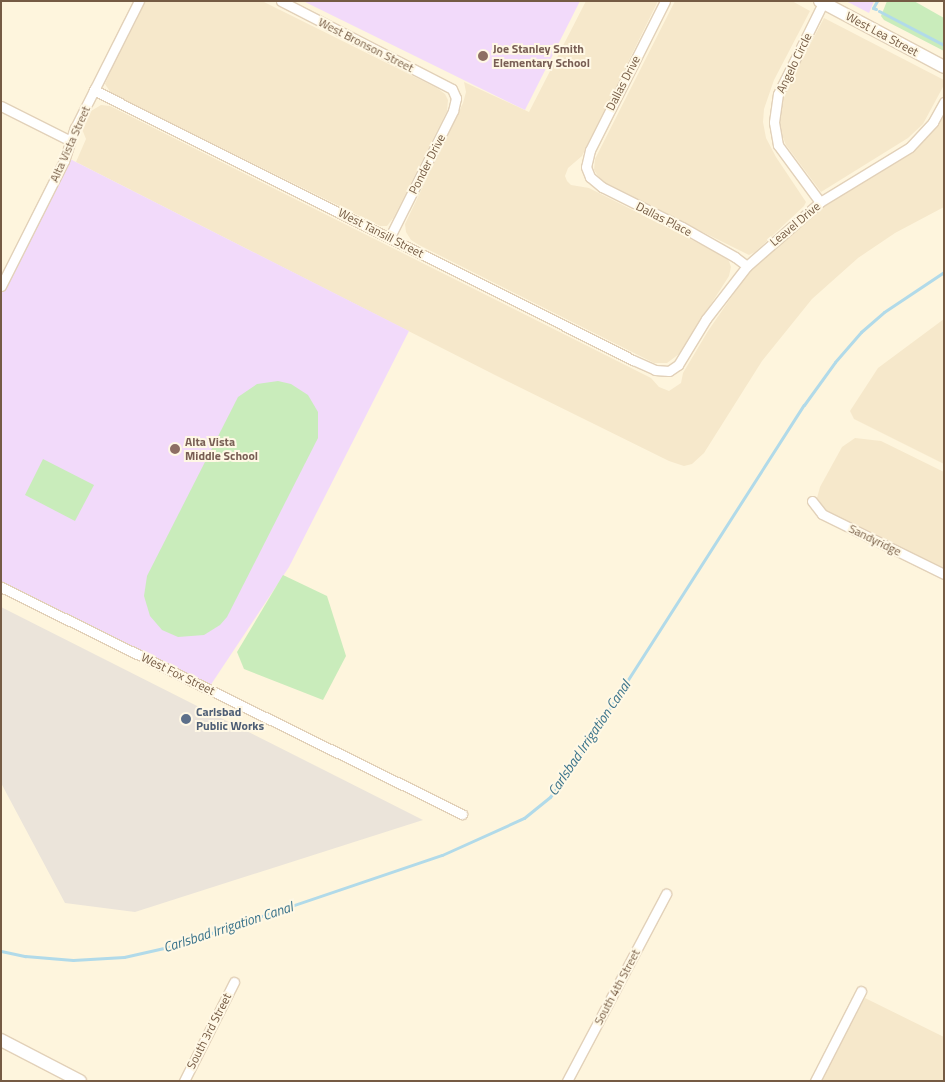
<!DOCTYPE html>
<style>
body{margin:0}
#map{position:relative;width:945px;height:1082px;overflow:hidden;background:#fef5dd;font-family:"Titillium Web",sans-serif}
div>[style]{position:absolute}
.residential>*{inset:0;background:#f6e8cb}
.industrial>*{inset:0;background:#ebe4da}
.education>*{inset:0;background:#f2dafa}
.green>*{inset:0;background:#c9ecbb}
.stream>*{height:3px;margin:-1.5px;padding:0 1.5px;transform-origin:1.5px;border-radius:1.5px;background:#b1dae9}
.roads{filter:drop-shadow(1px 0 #e2d1b9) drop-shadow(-1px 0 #e2d1b9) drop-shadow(0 1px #e2d1b9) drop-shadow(0 -1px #e2d1b9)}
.street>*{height:9px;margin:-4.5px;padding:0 4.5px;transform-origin:4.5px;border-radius:4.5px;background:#fff}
.secondary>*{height:12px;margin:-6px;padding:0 6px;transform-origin:6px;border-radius:6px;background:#fff}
.dots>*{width:14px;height:14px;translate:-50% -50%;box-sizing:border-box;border:2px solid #fff8e5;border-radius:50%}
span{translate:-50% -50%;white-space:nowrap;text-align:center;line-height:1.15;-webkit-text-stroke:4px #fff8e5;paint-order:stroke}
.street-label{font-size:12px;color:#755b44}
.education-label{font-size:12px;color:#785e54;font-weight:700}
.left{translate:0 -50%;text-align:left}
.service-label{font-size:12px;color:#4e5e75;font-weight:700}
.water-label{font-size:14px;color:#3c748b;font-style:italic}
.frame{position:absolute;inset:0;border:2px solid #755b44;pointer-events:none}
</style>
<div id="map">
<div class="residential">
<i style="clip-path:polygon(144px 1px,262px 1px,437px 88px,445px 94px,448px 100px,447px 111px,394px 217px,387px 226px,380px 226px,111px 93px,105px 84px,107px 79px)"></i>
<i style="clip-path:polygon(586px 1px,658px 1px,582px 156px,568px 168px,565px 176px,567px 181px,571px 185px,589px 188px,722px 255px,729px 261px,731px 267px,729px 276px,679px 354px,667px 363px,654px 363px,419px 245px,411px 240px,406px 232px,405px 224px,463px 103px,466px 92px,464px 82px,529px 112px)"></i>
<i style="clip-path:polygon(675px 1px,792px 1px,810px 11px,774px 80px,764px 109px,763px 122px,766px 138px,776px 157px,806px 202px,804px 206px,755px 252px,749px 255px,608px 185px,598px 176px,594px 170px,595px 159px)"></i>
<i style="clip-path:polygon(824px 18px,944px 80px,944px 85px,923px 124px,908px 138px,821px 192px,786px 145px,779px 128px,779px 110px,783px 96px)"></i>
<i style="clip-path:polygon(101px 105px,110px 106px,651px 378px,659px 387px,669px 391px,681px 383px,683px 373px,708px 331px,748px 273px,828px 201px,912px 152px,929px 136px,944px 112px,944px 207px,895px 233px,858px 258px,812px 299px,762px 361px,704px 453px,692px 464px,684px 466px,669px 461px,493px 374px,76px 162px,86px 139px,82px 129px,91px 111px)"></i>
<i style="clip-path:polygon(944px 319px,944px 464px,854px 419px,850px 411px,878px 368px)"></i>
<i style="clip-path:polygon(855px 438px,881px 441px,944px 472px,944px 570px,826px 511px,817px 498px,820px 487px,842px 447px)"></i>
<i style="clip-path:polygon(865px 998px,944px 1037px,944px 1081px,819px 1081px)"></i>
</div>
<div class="industrial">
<i style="clip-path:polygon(1px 607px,423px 820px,135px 912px,65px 903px,1px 783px)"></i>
</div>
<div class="education">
<i style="clip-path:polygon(303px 1px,580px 1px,525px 110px)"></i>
<i style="clip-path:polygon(846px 1px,874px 1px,869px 13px)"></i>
<i style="clip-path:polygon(66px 157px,409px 331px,289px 567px,208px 689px,1px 587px,1px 286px)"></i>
</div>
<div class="green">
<i style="clip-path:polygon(887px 1px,914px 1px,944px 18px,944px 51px,884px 20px,881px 16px)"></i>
<i style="clip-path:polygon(278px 381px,291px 384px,308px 395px,318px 412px,318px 438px,227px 617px,220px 625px,204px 635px,178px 637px,162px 630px,150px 616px,144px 596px,147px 576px,238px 397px,257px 384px)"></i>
<i style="clip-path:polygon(43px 459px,94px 485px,75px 521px,25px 495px)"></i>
<i style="clip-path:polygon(283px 575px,327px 596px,346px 656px,323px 700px,244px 669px,237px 652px)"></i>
</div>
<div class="stream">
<i style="left:876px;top:9px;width:3px;rotate:-162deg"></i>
<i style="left:873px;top:8px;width:8px;rotate:-60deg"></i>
<i style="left:879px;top:11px;width:73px;rotate:27.6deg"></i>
<i style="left:1px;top:951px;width:25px;rotate:12deg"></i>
<i style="left:25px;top:956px;width:48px;rotate:4.8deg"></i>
<i style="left:73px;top:960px;width:51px;rotate:-3.4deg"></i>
<i style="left:124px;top:957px;width:50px;rotate:-12.7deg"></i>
<i style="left:173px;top:946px;width:284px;rotate:-18.7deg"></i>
<i style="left:442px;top:855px;width:90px;rotate:-24.3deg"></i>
<i style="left:524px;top:818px;width:33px;rotate:-39deg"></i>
<i style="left:550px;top:797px;width:41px;rotate:-54deg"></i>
<i style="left:574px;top:764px;width:426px;rotate:-57.4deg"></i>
<i style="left:804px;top:405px;width:53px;rotate:-54.2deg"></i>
<i style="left:835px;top:362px;width:40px;rotate:-49deg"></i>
<i style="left:861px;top:332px;width:30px;rotate:-41deg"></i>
<i style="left:884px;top:312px;width:72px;rotate:-33.7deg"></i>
</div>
<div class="roads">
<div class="street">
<i style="left:281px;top:1px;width:192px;rotate:27.2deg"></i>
<i style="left:452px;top:89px;width:10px;rotate:66deg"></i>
<i style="left:456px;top:98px;width:13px;rotate:103deg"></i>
<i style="left:453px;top:111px;width:141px;rotate:116.6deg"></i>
<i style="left:665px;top:1px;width:167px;rotate:116.7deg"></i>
<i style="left:590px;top:150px;width:17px;rotate:103deg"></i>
<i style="left:586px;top:167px;width:11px;rotate:68deg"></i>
<i style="left:590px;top:177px;width:16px;rotate:40deg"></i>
<i style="left:602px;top:187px;width:89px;rotate:26.6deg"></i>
<i style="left:682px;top:227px;width:61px;rotate:29.5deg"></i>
<i style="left:735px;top:257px;width:15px;rotate:37deg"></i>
<i style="left:94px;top:90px;width:603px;rotate:26.61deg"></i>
<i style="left:633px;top:360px;width:24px;rotate:24deg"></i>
<i style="left:655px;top:370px;width:14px;rotate:4deg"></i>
<i style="left:669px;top:371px;width:11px;rotate:-34deg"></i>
<i style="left:678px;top:365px;width:54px;rotate:-58.7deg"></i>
<i style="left:706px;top:319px;width:67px;rotate:-52.3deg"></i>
<i style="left:747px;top:266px;width:97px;rotate:-41.2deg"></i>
<i style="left:820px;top:202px;width:105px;rotate:-31.4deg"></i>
<i style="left:910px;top:147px;width:34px;rotate:-47deg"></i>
<i style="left:933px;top:122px;width:23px;rotate:-61deg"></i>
<i style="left:1px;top:106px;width:78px;rotate:26.6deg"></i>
<i style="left:820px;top:202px;width:71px;rotate:-126.4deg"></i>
<i style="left:778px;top:145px;width:23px;rotate:-100deg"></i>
<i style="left:774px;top:122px;width:28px;rotate:-82deg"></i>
<i style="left:778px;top:94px;width:102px;rotate:-63.7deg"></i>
<i style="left:1px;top:286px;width:140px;rotate:-63.3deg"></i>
<i style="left:64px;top:161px;width:35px;rotate:-72deg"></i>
<i style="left:75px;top:128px;width:142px;rotate:-63.3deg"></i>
<i style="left:812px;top:501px;width:16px;rotate:52deg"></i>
<i style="left:822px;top:514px;width:136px;rotate:26.2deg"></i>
<i style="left:1px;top:587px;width:514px;rotate:26.22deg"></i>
<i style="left:184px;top:1081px;width:111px;rotate:-63.2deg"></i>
<i style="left:567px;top:1081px;width:212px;rotate:-62.1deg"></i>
<i style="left:815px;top:1081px;width:101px;rotate:-62.9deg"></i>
</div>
<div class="secondary">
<i style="left:820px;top:1px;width:140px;rotate:28deg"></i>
<i style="left:1px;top:1040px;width:89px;rotate:27.4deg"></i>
</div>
</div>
<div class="dots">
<i style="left:483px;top:56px;background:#8d6e63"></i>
<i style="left:175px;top:449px;background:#8d6e63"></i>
<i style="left:186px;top:719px;background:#5c6f8a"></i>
</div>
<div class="street-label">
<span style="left:882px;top:34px;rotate:28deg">West Lea Street</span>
<span style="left:366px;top:45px;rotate:27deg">West Bronson Street</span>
<span style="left:794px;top:63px;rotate:-64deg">Angelo Circle</span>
<span style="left:623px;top:83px;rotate:-63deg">Dallas Drive</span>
<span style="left:70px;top:144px;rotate:-66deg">Alta Vista Street</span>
<span style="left:427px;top:164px;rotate:-63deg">Ponder Drive</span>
<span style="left:664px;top:219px;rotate:27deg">Dallas Place</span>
<span style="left:795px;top:224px;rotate:-40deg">Leavel Drive</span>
<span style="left:381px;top:233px;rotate:27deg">West Tansill Street</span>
<span style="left:875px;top:540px;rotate:26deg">Sandyridge</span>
<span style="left:178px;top:674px;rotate:26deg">West Fox Street</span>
<span style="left:617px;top:987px;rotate:-62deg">South 4th Street</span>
<span style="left:209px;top:1031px;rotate:-63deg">South 3rd Street</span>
</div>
<div class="education-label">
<span class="left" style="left:493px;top:56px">Joe Stanley Smith<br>Elementary School</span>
<span class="left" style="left:185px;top:449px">Alta Vista<br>Middle School</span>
</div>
<div class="service-label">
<span class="left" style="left:196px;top:719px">Carlsbad<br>Public Works</span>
</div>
<div class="water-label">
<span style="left:589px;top:738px;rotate:-56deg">Carlsbad Irrigation Canal</span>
<span style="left:228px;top:927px;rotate:-18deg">Carlsbad Irrigation Canal</span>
</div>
<div class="frame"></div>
</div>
